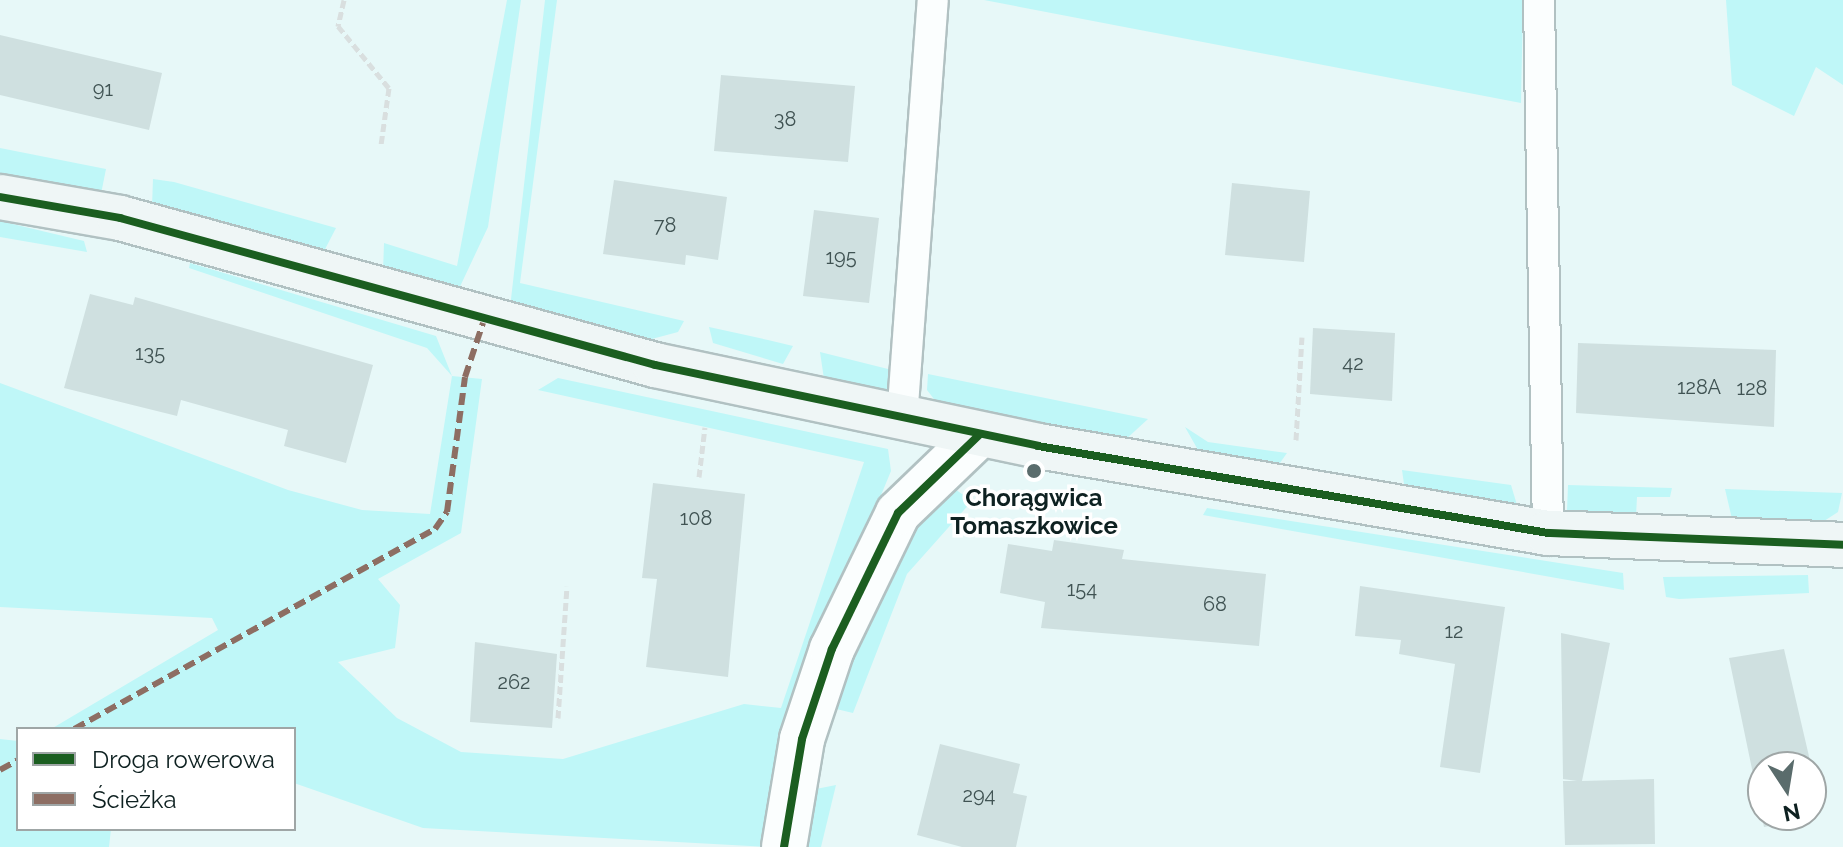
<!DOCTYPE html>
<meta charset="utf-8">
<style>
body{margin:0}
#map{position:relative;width:1843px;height:847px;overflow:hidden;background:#e7f8f8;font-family:Raleway,sans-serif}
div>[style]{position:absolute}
.green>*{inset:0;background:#bff7f8}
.building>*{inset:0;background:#cfe0e0}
.path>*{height:5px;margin-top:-2.5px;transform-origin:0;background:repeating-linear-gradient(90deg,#d9dfdf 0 8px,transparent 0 12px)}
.roads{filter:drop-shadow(2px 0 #b1c1c2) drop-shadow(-2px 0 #b1c1c2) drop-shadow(0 2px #b1c1c2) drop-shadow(0 -2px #b1c1c2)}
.lane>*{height:30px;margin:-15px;padding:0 15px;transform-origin:15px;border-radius:15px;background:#fbfefe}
.street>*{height:44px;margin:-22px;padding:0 22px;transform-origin:22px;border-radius:22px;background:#fbfefe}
.secondary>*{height:44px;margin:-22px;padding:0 22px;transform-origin:22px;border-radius:22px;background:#eff6f6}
.quiet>*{height:6px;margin-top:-3px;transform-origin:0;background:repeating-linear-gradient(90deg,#8d6e63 0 12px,transparent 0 18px)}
.cycleway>*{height:8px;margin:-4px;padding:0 4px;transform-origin:4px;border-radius:4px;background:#1b5e20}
.dots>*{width:22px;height:22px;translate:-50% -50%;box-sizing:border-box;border:4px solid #fff;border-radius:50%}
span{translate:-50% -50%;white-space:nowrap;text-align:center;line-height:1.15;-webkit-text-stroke:7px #fff;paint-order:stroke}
.number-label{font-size:20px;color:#405353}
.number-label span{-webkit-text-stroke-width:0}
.poi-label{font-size:24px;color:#0e2121;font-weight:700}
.legend{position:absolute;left:16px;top:727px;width:280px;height:104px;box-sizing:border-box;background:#fff;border:2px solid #9fa6a6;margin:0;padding:10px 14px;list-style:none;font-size:24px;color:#0e2121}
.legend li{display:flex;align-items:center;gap:16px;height:40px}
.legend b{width:40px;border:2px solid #9fa6a6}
.north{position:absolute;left:1747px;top:751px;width:80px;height:80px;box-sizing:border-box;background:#fff;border:2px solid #9fa6a6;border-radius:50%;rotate:168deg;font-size:22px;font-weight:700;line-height:32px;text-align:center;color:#0e2121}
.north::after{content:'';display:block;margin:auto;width:28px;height:36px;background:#5a6c6c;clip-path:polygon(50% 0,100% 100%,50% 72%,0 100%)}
</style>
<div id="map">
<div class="green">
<i style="clip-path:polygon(507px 0,521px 0,488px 227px,457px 293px,383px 272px,384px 243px,457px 266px)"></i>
<i style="clip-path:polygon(545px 0,557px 0,520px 283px,684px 321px,678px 332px,648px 340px,510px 308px)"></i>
<i style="clip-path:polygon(984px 0,1523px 0,1521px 103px)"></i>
<i style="clip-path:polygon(1726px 0,1843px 0,1843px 85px,1816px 67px,1794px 116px,1732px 85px)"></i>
<i style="clip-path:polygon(0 148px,106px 169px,101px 194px,0 176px)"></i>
<i style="clip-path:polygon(153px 179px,174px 182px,336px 228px,322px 255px,152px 206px)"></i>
<i style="clip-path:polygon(0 221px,84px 241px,87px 252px,0 237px)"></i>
<i style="clip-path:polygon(190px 263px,436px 336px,452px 376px,482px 379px,461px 533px,378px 579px,400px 605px,395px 648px,338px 662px,397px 718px,461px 752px,563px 759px,744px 704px,781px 708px,864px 462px,538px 390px,558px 378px,888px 449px,891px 471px,834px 609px,770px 847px,423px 828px,294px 783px,294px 729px,51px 729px,218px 630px,212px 618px,0 607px,0 383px,288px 490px,362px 510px,430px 514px,452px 376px,427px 348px,189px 268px)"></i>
<i style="clip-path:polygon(709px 327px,768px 340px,793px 346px,783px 364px,713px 343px)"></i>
<i style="clip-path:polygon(820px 352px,892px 370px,886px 392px,824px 379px)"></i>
<i style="clip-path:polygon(928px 374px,1148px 419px,1124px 441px,937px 403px,927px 390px)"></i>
<i style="clip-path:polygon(1185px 427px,1208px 442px,1287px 453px,1275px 470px,1202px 457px)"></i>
<i style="clip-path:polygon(1402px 470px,1511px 485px,1517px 505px,1405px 491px)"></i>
<i style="clip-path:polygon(1568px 485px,1672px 488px,1670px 497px,1637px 497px,1636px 516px,1567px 511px)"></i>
<i style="clip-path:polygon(952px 487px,972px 501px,907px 574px,853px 713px,828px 707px,904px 541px,934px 497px)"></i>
<i style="clip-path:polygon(1725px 489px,1842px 493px,1838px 512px,1821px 523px,1732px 519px)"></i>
<i style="clip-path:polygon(1207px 508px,1623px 573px,1624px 590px,1203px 515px)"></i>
<i style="clip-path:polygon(1808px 575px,1809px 593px,1679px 599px,1666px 597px,1663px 577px)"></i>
<i style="clip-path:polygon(0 739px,18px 741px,18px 829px,111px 829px,109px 847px,0 847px)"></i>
<i style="clip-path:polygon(836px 785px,821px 847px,803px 847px,811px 790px)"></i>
</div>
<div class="building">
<i style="clip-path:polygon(0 35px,162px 73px,149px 130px,0 95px)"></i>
<i style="clip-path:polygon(721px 75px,855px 86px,848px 162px,714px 151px)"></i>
<i style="clip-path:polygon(614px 180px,727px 197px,718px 260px,686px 255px,685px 265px,603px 254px)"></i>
<i style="clip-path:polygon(1232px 183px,1310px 191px,1304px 262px,1225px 255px)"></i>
<i style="clip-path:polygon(814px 210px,879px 218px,869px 303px,803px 296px)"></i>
<i style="clip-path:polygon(90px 294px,133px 305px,135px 297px,373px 365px,346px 463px,284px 446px,288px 430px,181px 400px,177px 416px,64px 388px)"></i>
<i style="clip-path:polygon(1313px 328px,1395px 333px,1392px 401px,1310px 394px)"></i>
<i style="clip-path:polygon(1578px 343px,1776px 350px,1774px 427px,1576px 413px)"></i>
<i style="clip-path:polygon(653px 483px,745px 494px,728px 677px,646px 667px,657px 579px,642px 578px)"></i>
<i style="clip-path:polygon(1054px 540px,1124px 550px,1122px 559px,1266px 574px,1259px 646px,1041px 628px,1045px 602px,1000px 593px,1008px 544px,1052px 551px)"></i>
<i style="clip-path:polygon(1360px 586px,1505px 607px,1480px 773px,1440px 767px,1455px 664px,1399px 654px,1401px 640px,1355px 636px)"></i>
<i style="clip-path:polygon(1561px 633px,1610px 643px,1582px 781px,1654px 779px,1655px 844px,1565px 845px,1563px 781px,1577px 781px,1563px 779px)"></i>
<i style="clip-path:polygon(475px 642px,557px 654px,552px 728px,470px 722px)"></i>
<i style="clip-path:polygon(1784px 649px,1815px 782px,1811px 767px,1763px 767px,1763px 815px,1811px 815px,1811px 806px,1813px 818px,1764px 827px,1729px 658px)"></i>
<i style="clip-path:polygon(940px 744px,1020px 764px,1013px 793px,1027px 796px,1016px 847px,962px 847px,917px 835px)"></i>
</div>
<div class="path">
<i style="left:344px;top:0;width:27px;rotate:103deg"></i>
<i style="left:338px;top:26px;width:80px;rotate:50.6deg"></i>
<i style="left:389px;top:88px;width:58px;rotate:98deg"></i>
<i style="left:1296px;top:440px;width:103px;rotate:-86.7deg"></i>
<i style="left:699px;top:477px;width:50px;rotate:-83.2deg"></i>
<i style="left:558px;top:718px;width:132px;rotate:-86.1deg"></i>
</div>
<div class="roads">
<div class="lane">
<i style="left:1539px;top:0;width:533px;rotate:89.03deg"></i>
<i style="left:902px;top:419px;width:420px;rotate:-85.8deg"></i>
</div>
<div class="street">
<i style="left:784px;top:847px;width:109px;rotate:-80.5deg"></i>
<i style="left:802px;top:739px;width:95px;rotate:-71.6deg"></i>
<i style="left:832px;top:649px;width:151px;rotate:-64.1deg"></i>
<i style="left:898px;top:513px;width:112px;rotate:-43.9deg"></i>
</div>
<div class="secondary">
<i style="left:0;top:197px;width:122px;rotate:9.9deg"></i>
<i style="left:120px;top:218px;width:555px;rotate:15.36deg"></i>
<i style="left:655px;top:365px;width:391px;rotate:11.9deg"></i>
<i style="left:1038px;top:446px;width:517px;rotate:9.68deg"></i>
<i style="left:1548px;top:533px;width:295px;rotate:2.3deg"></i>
</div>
</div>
<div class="quiet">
<i style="left:74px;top:729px;width:413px;rotate:-29deg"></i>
<i style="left:435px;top:529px;width:21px;rotate:-55deg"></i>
<i style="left:447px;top:512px;width:136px;rotate:-82.4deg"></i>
<i style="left:465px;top:377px;width:57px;rotate:-71.6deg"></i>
<i style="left:0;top:770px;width:21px;rotate:-29deg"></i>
</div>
<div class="cycleway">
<i style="left:0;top:197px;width:122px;rotate:9.9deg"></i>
<i style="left:120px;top:218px;width:555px;rotate:15.36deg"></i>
<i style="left:655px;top:365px;width:391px;rotate:11.9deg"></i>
<i style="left:1038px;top:446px;width:517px;rotate:9.68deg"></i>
<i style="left:1548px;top:533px;width:295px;rotate:2.3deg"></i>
<i style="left:784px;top:847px;width:109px;rotate:-80.5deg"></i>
<i style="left:802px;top:739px;width:95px;rotate:-71.6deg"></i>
<i style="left:832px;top:649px;width:151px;rotate:-64.1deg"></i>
<i style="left:898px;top:513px;width:112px;rotate:-43.9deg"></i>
</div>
<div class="dots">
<i style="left:1034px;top:471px;background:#5a6c6c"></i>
</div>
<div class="number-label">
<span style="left:103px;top:89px">91</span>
<span style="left:785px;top:119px">38</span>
<span style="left:665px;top:225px">78</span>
<span style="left:841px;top:257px">195</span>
<span style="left:150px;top:353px">135</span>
<span style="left:1353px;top:363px">42</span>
<span style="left:1699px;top:387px">128A</span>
<span style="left:1752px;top:388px">128</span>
<span style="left:696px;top:518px">108</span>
<span style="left:1082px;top:589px">154</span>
<span style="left:1215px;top:604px">68</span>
<span style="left:1454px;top:631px">12</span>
<span style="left:514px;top:682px">262</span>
<span style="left:979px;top:795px">294</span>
</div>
<div class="poi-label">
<span style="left:1034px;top:512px">Chorągwica<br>Tomaszkowice</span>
</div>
<ul class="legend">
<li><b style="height:10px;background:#1b5e20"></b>Droga rowerowa</li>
<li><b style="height:10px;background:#8d6e63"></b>Ścieżka</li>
</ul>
<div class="north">N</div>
</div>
